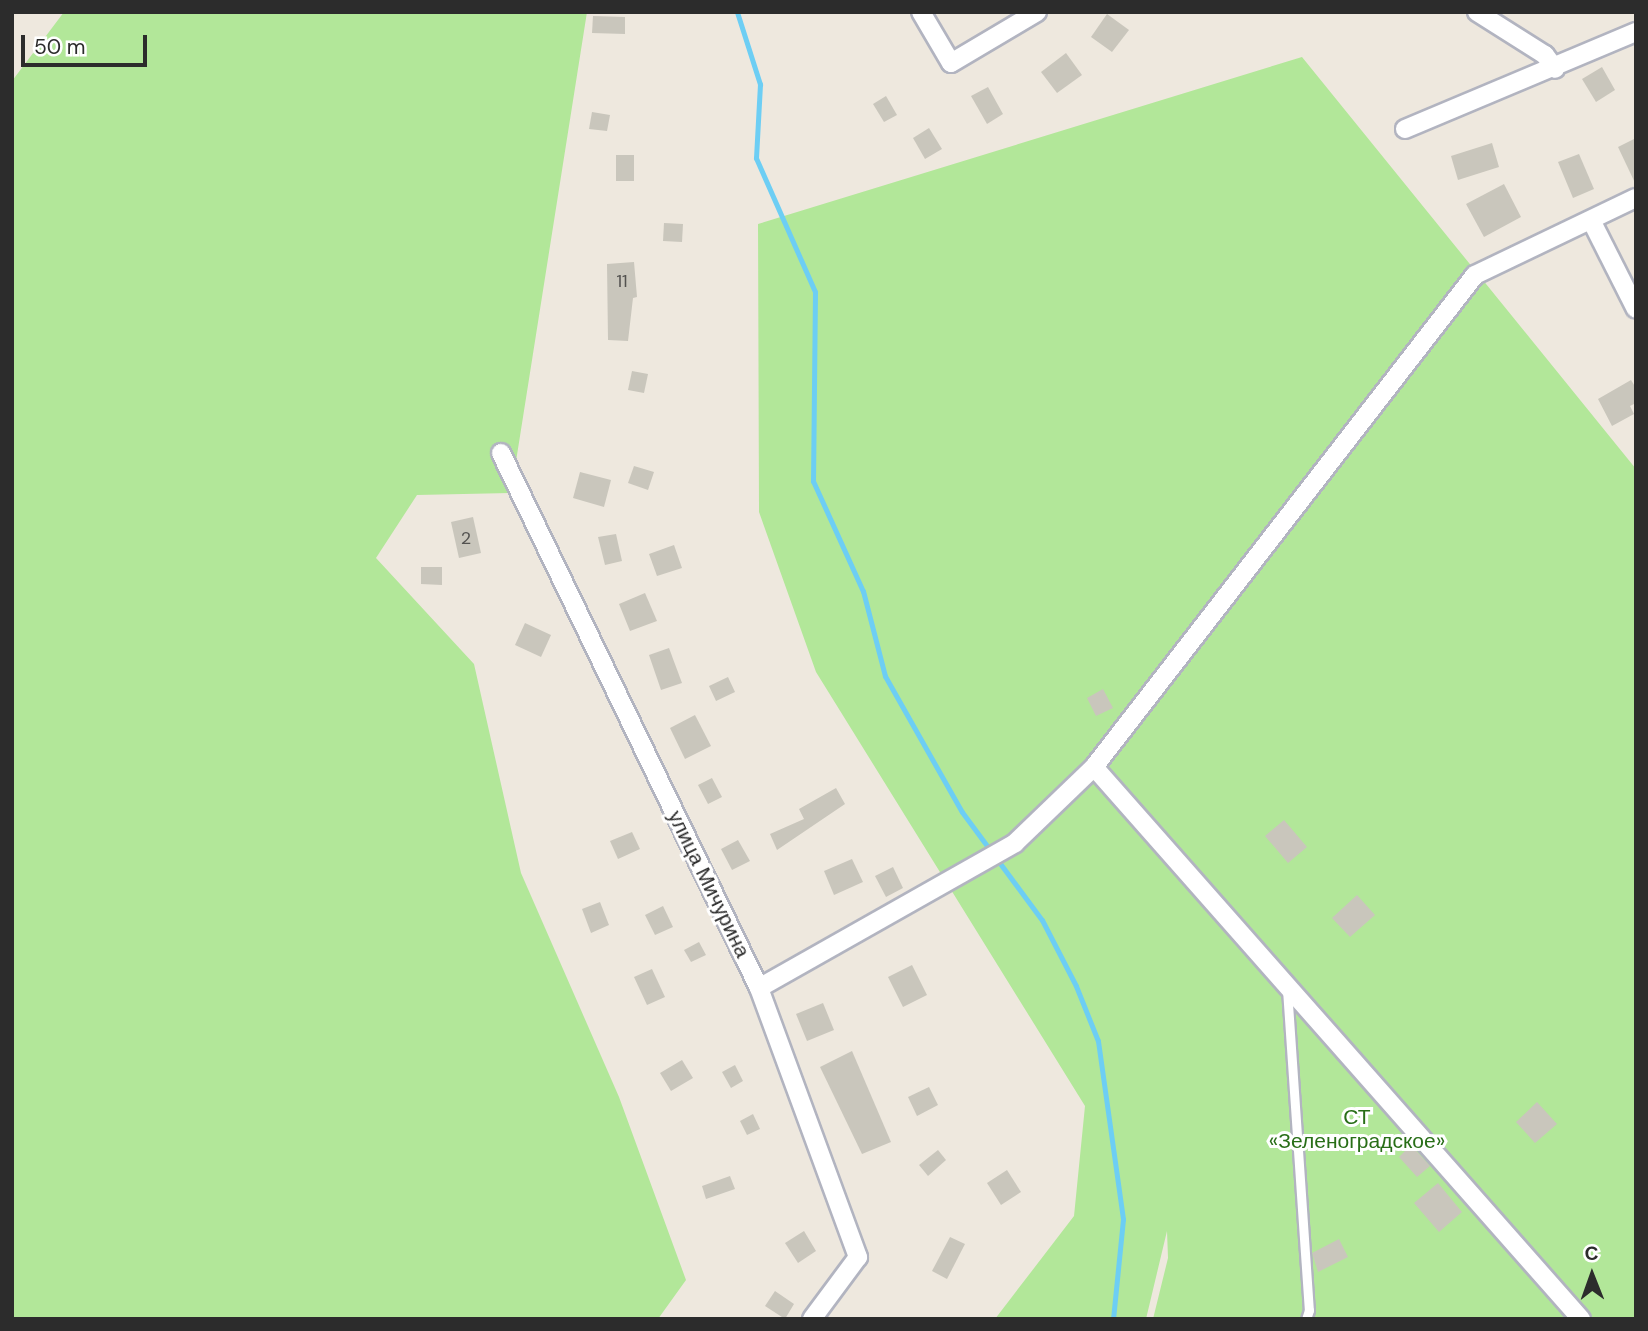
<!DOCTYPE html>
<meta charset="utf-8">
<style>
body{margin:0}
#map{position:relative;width:1648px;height:1331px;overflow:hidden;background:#eee8de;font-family:"DM Sans",sans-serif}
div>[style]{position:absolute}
.green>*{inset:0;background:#b2e799}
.stream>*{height:5px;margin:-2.5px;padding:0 2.5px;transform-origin:2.5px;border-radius:2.5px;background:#6dcef4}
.building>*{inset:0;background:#c9c6bc}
.roads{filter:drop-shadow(2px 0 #b2b4c0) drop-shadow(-2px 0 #b2b4c0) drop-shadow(0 2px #b2b4c0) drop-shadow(0 -2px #b2b4c0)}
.service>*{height:9px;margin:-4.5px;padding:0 4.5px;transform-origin:4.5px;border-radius:4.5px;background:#fff}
.minor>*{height:18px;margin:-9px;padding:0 9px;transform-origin:9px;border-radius:9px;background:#fff}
span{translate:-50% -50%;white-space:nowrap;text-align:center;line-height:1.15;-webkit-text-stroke:6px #fff;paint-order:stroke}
.number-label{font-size:18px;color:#535250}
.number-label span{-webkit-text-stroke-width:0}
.street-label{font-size:21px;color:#2c2c2c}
.park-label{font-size:21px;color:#286e17}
.frame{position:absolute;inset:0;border:14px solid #2c2c2c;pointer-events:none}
.north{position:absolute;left:1557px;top:1240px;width:70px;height:70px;-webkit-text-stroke:5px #fff;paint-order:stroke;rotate:359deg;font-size:19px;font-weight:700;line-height:28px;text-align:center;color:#2c2c2c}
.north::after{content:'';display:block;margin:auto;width:24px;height:32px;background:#2c2c2c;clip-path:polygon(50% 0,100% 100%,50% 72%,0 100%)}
.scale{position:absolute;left:21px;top:35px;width:126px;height:32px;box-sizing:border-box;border:4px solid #2c2c2c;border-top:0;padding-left:9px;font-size:21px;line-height:24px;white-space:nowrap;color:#2c2c2c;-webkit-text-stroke:5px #fff;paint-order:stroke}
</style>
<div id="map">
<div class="green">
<i style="clip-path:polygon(64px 12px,587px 12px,511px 493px,417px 495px,376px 558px,474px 664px,521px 873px,619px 1097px,686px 1280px,658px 1319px,12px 1319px,12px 81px)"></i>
<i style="clip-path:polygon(1302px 57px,1636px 469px,1636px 1319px,1153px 1319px,1168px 1258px,1167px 1231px,1146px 1319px,995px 1319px,1074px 1216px,1085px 1106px,816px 672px,759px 512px,758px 224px)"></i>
</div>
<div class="stream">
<i style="left:737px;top:12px;width:76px;rotate:72.3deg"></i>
<i style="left:760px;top:84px;width:74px;rotate:93.1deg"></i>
<i style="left:756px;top:158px;width:146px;rotate:66.2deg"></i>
<i style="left:815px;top:292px;width:189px;rotate:90.6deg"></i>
<i style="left:813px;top:481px;width:121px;rotate:65.6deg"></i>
<i style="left:863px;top:591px;width:88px;rotate:75.5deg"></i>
<i style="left:885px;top:676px;width:156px;rotate:60.5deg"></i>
<i style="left:962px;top:812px;width:134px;rotate:53.5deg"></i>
<i style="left:1042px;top:920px;width:74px;rotate:62.7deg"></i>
<i style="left:1076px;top:986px;width:59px;rotate:68.2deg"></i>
<i style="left:1098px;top:1041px;width:180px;rotate:82deg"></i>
<i style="left:1123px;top:1219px;width:100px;rotate:95.7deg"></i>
</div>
<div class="building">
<i style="clip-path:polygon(1107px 14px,1129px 30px,1112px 52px,1091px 37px)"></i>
<i style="clip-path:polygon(593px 16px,625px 17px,625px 34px,592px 33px)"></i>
<i style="clip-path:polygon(1066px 53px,1082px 75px,1057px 93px,1041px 72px)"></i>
<i style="clip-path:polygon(1602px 67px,1615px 90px,1596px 102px,1582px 79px)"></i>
<i style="clip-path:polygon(988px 87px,1003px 114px,987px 124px,971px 96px)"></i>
<i style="clip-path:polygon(886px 96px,897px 115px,884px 122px,873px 104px)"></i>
<i style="clip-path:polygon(592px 112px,610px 115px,607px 131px,589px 129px)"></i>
<i style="clip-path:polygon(929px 128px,942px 149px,925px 159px,913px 138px)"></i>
<i style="clip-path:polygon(1636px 138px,1636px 185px,1618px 147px)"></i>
<i style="clip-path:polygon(1492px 143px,1499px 167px,1458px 180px,1451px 156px)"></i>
<i style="clip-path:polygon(1579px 154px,1594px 189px,1573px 198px,1558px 162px)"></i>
<i style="clip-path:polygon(616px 155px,634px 155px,634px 181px,616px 181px)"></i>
<i style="clip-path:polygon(1504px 184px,1521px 217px,1484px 237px,1466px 204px)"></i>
<i style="clip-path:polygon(664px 223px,683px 224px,682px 242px,663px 241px)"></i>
<i style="clip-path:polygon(634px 262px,637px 297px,633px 298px,628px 341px,608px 340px,607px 264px)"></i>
<i style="clip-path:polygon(632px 371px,648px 374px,644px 393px,628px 390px)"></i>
<i style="clip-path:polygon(1631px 380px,1636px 388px,1636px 403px,1630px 406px,1634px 414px,1612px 426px,1598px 399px)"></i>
<i style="clip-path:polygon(634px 466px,654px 472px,648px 490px,628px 483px)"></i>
<i style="clip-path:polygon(580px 472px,611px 480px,604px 507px,573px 498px)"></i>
<i style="clip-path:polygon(473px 517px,481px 553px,459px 558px,451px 522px)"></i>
<i style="clip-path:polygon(616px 534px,622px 561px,605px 565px,598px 537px)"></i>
<i style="clip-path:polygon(674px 545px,682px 568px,657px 576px,649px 554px)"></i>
<i style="clip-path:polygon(421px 567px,442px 567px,442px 585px,421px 584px)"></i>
<i style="clip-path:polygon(645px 593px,657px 621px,630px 631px,619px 604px)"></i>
<i style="clip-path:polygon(525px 623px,551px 635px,541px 657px,515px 645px)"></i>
<i style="clip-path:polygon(669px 648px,682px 683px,661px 690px,649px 655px)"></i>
<i style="clip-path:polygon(728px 677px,735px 692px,716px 701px,709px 686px)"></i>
<i style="clip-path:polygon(1103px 689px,1113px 708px,1096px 716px,1087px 698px)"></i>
<i style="clip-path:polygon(695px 715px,711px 746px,685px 759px,670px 728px)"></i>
<i style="clip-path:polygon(712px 778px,722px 797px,708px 804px,698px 785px)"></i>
<i style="clip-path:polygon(836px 788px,845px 804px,777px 850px,770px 834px,804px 819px,799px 809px)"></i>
<i style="clip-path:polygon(1284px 820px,1307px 847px,1288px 863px,1265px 836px)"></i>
<i style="clip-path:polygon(632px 832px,640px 849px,618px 859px,610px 841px)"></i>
<i style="clip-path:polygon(738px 840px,750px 861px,732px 870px,721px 849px)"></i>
<i style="clip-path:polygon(852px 859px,863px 882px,834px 895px,824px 871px)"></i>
<i style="clip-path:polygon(893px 867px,903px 888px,886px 897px,875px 876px)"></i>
<i style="clip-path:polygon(1357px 895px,1375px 915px,1350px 937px,1332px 918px)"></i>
<i style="clip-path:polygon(600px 902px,609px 925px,591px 933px,582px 909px)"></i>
<i style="clip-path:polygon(663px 906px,673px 927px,655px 935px,645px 915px)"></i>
<i style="clip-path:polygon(699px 942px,706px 955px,691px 962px,684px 950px)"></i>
<i style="clip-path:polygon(912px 965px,927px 995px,903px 1007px,888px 977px)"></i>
<i style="clip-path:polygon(652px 969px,665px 997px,647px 1005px,634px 977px)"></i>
<i style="clip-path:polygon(823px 1003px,834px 1030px,807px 1041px,796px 1014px)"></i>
<i style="clip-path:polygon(852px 1051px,891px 1142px,862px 1154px,820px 1067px)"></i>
<i style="clip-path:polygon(682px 1060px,693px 1078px,671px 1091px,660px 1073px)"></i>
<i style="clip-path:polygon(735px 1065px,743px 1081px,731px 1088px,722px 1072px)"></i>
<i style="clip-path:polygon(929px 1087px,938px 1105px,917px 1116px,908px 1097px)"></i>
<i style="clip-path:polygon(1537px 1102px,1557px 1124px,1535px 1143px,1516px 1122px)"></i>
<i style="clip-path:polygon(753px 1114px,760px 1129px,747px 1135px,740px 1121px)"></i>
<i style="clip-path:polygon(1411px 1145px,1430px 1166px,1417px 1177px,1399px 1157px)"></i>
<i style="clip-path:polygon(938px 1150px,946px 1160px,928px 1176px,919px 1165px)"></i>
<i style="clip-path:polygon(1007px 1170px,1021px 1192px,1001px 1205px,987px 1183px)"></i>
<i style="clip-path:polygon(730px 1176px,735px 1189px,706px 1199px,702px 1186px)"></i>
<i style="clip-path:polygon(1438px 1183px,1462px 1212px,1439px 1232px,1414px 1203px)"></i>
<i style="clip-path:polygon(804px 1231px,816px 1251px,798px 1263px,785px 1243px)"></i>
<i style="clip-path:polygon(950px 1237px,965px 1244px,947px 1279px,932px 1271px)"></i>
<i style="clip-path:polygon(1339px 1239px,1348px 1257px,1318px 1272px,1312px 1253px)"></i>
<i style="clip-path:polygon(775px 1291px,794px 1304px,785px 1319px,765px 1306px)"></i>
</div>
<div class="roads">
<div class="service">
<i style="left:1287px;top:989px;width:322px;rotate:86.1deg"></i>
<i style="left:1309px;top:1310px;width:9px;rotate:108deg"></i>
</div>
<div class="minor">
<i style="left:921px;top:12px;width:59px;rotate:59.5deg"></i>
<i style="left:951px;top:63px;width:100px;rotate:-30.7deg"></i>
<i style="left:1477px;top:12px;width:80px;rotate:32.3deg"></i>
<i style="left:1545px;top:55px;width:17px;rotate:54deg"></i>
<i style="left:1405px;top:129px;width:251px;rotate:-22.8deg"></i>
<i style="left:1592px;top:222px;width:97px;rotate:63.2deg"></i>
<i style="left:501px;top:453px;width:594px;rotate:64.25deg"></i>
<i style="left:759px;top:988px;width:287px;rotate:69.8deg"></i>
<i style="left:858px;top:1257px;width:77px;rotate:126.6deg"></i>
<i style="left:1094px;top:767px;width:736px;rotate:48.58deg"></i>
<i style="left:759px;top:988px;width:294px;rotate:-29.5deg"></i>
<i style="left:1015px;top:843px;width:110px;rotate:-43.9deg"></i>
<i style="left:1094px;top:767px;width:622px;rotate:-52.25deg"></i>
<i style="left:1475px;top:275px;width:178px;rotate:-25.6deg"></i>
</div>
</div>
<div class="number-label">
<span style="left:622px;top:281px">11</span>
<span style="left:466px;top:538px">2</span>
</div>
<div class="street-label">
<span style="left:709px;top:884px;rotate:64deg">улица Мичурина</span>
</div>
<div class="park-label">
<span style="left:1357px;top:1129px">СТ<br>«Зеленоградское»</span>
</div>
<div class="frame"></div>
<div class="north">С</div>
<div class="scale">50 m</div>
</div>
